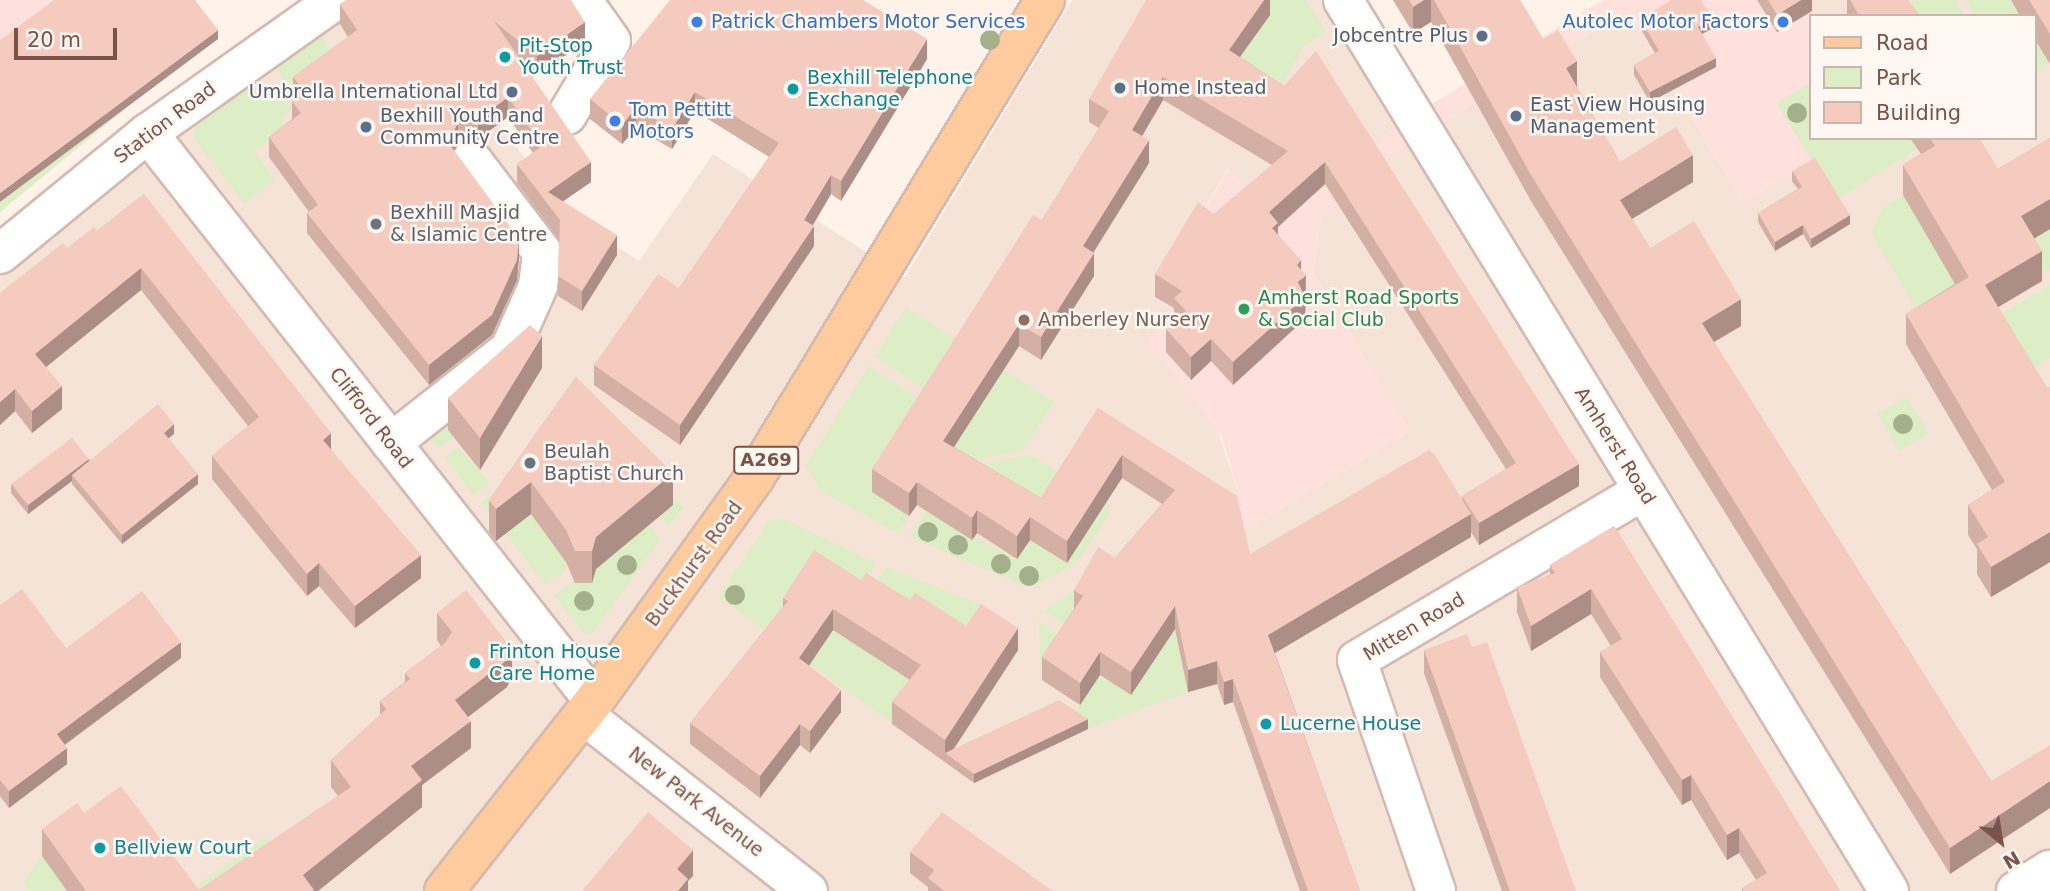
<!DOCTYPE html>
<style>
body{margin:0}
#map{position:relative;width:2050px;height:891px;overflow:hidden;background:#fef2e9;font-family:"DejaVu Sans",sans-serif}
div>[style]{position:absolute}
.residential>*{inset:0;background:#f6e3d7}
.commercial>*{inset:0;background:#fee1dd}
.green>*{inset:0;background:#ddedc6}
.roads{filter:drop-shadow(2px 0 #d4bab0) drop-shadow(-2px 0 #d4bab0) drop-shadow(0 2px #d4bab0) drop-shadow(0 -2px #d4bab0)}
.minor>*{height:38px;margin:-19px;padding:0 19px;transform-origin:19px;border-radius:19px;background:#fff}
.major>*{height:38px;margin:-19px;padding:0 19px;transform-origin:19px;border-radius:19px;background:#fecb9f}
.trees>*{width:20px;height:20px;margin:-10px;border-radius:50%;background:#a4b08c}
.wall>*{inset:0;background:#d3afa4}
.shaded-wall>*{inset:0;background:#ac8e86}
.building>*{inset:0;background:#f5cbbf}
.dots>*{width:19px;height:19px;translate:-50% -50%;box-sizing:border-box;border:4px solid #fff7f1;border-radius:50%}
span{translate:-50% -50%;white-space:nowrap;text-align:center;line-height:1.15;-webkit-text-stroke:5px #fff7f1;paint-order:stroke}
.shield-label span{padding:2px 5px;background:#fff7f1;border:2px solid;border-radius:5px;-webkit-text-stroke-width:0}
.shield-label{font-size:18px;color:#7a534a;font-weight:700}
.shop-label{font-size:19px;color:#366cbe}
.left{translate:0 -50%;text-align:left}
.right{translate:-100% -50%;text-align:right}
.service-label{font-size:19px;color:#4e5e75}
.culture-label{font-size:19px;color:#0d838f}
.street-label{font-size:19px;color:#7a534a}
.worship-label{font-size:19px;color:#5b616d}
.leisure-label{font-size:19px;color:#27864d}
.education-label{font-size:19px;color:#785e54}
.legend{position:absolute;left:1809px;top:14px;width:228px;height:126px;box-sizing:border-box;background:#fff7f1;border:2px solid #cab5ae;margin:0;padding:9px 12px;list-style:none;font-size:21px;color:#7a534a}
.legend li{display:flex;align-items:center;gap:14px;height:35px}
.legend b{width:35px;border:2px solid #cab5ae}
.north{position:absolute;left:1966px;top:807px;width:70px;height:70px;-webkit-text-stroke:5px #fff7f1;paint-order:stroke;rotate:150deg;font-size:19px;font-weight:700;line-height:28px;text-align:center;color:#7a534a}
.north::after{content:'';display:block;margin:auto;width:24px;height:32px;background:#7a534a;clip-path:polygon(50% 0,100% 100%,50% 72%,0 100%)}
.scale{position:absolute;left:14px;top:28px;width:103px;height:32px;box-sizing:border-box;border:4px solid #7a534a;border-top:0;padding-left:9px;font-size:21px;line-height:24px;white-space:nowrap;color:#7a534a;-webkit-text-stroke:5px #fff7f1;paint-order:stroke}
</style>
<div id="map">
<div class="residential">
<i style="clip-path:polygon(352px 0,490px 112px,567px 214px,639px 261px,713px 154px,905px 277px,1072px 0,1321px 0,1399px 124px,1277px 228px,1228px 168px,1153px 297px,1178px 314px,1239px 494px,1240px 521px,1410px 432px,1313px 272px,1321px 218px,1399px 149px,1627px 11px,1743px 203px,1810px 138px,2034px 138px,2034px 16px,1818px 16px,1808px 0,2050px 0,2050px 891px,0 891px,0 267px)"></i>
</div>
<div class="commercial">
<i style="clip-path:polygon(0 0,66px 0,0 49px)"></i>
<i style="clip-path:polygon(1603px 0,1808px 0,1818px 16px,1810px 16px,1810px 87px,1782px 105px,1815px 160px,1743px 203px,1627px 11px,1399px 149px,1321px 218px,1313px 272px,1411px 432px,1241px 534px,1239px 494px,1222px 437px,1146px 342px,1178px 314px,1153px 297px,1229px 168px,1277px 228px,1399px 124px)"></i>
</div>
<div class="green">
<i style="clip-path:polygon(1264px 0,1306px 0,1326px 32px,1305px 45px,1273px 98px,1239px 59px,1270px 15px)"></i>
<i style="clip-path:polygon(1915px 0,1955px 0,1965px 16px,1902px 16px,1899px 10px)"></i>
<i style="clip-path:polygon(1966px 0,2010px 0,2022px 16px,1976px 16px)"></i>
<i style="clip-path:polygon(321px 36px,334px 56px,290px 87px,276px 69px)"></i>
<i style="clip-path:polygon(2034px 36px,2050px 60px,2034px 76px)"></i>
<i style="clip-path:polygon(270px 83px,291px 110px,282px 118px,283px 129px,254px 152px,274px 179px,245px 204px,193px 137px,195px 127px,252px 86px,257px 92px)"></i>
<i style="clip-path:polygon(1810px 83px,1810px 138px,1934px 138px,1836px 200px,1776px 103px)"></i>
<i style="clip-path:polygon(131px 104px,0 212px,0 202px)"></i>
<i style="clip-path:polygon(1903px 195px,1964px 299px,1924px 322px,1871px 233px,1884px 207px)"></i>
<i style="clip-path:polygon(2050px 229px,2050px 268px,2039px 275px,2021px 246px)"></i>
<i style="clip-path:polygon(2050px 285px,2050px 358px,2021px 375px,1989px 322px)"></i>
<i style="clip-path:polygon(906px 307px,1054px 402px,1023px 450px,941px 468px,934px 396px,875px 356px)"></i>
<i style="clip-path:polygon(869px 366px,928px 405px,872px 492px,909px 516px,898px 534px,820px 490px,806px 465px)"></i>
<i style="clip-path:polygon(493px 374px,452px 439px,438px 449px,422px 430px)"></i>
<i style="clip-path:polygon(1906px 397px,1929px 434px,1900px 451px,1877px 414px)"></i>
<i style="clip-path:polygon(602px 426px,683px 507px,670px 526px,659px 515px)"></i>
<i style="clip-path:polygon(458px 447px,490px 483px,474px 495px,445px 458px)"></i>
<i style="clip-path:polygon(1030px 454px,1060px 473px,1032px 515px,953px 470px)"></i>
<i style="clip-path:polygon(500px 487px,524px 518px,530px 511px,566px 562px,565px 571px,546px 585px,481px 503px)"></i>
<i style="clip-path:polygon(1107px 501px,1109px 515px,1074px 566px,1029px 587px,909px 537px,927px 511px,1017px 559px,1030px 540px,1067px 563px)"></i>
<i style="clip-path:polygon(784px 519px,876px 563px,833px 630px,928px 683px,892px 724px,719px 597px,770px 520px)"></i>
<i style="clip-path:polygon(649px 524px,660px 540px,592px 634px,585px 634px,554px 595px)"></i>
<i style="clip-path:polygon(887px 567px,981px 605px,955px 641px,867px 595px)"></i>
<i style="clip-path:polygon(1093px 577px,1075px 631px,1044px 611px)"></i>
<i style="clip-path:polygon(1168px 597px,1188px 692px,1088px 729px,1071px 717px,1100px 675px,1131px 695px)"></i>
<i style="clip-path:polygon(1038px 621px,1068px 641px,1042px 680px)"></i>
<i style="clip-path:polygon(265px 837px,305px 891px,189px 891px)"></i>
<i style="clip-path:polygon(42px 856px,61px 881px,71px 891px,29px 891px,23px 882px)"></i>
</div>
<div class="roads">
<div class="minor">
<i style="left:1343px;top:0;width:1045px;rotate:58.5deg"></i>
<i style="left:567px;top:115px;width:86px;rotate:-59.3deg"></i>
<i style="left:611px;top:41px;width:50px;rotate:-125.3deg"></i>
<i style="left:148px;top:133px;width:722px;rotate:51.86deg"></i>
<i style="left:0;top:254px;width:191px;rotate:-39.3deg"></i>
<i style="left:148px;top:133px;width:230px;rotate:-35.3deg"></i>
<i style="left:391px;top:443px;width:152px;rotate:-38.3deg"></i>
<i style="left:510px;top:349px;width:69px;rotate:-66deg"></i>
<i style="left:538px;top:286px;width:34px;rotate:-83deg"></i>
<i style="left:542px;top:252px;width:116px;rotate:-127.3deg"></i>
<i style="left:584px;top:715px;width:285px;rotate:38.2deg"></i>
<i style="left:1436px;top:891px;width:244px;rotate:-108.9deg"></i>
<i style="left:1357px;top:660px;width:332px;rotate:-30.6deg"></i>
<i style="left:2016px;top:891px;width:40px;rotate:-32deg"></i>
</div>
<div class="major">
<i style="left:444px;top:891px;width:242px;rotate:-51.7deg"></i>
<i style="left:594px;top:701px;width:276px;rotate:-54.3deg"></i>
<i style="left:755px;top:477px;width:558px;rotate:-58.7deg"></i>
</div>
</div>
<div class="trees">
<i style="left:990px;top:40px"></i>
<i style="left:1797px;top:113px"></i>
<i style="left:1903px;top:424px"></i>
<i style="left:928px;top:532px"></i>
<i style="left:958px;top:545px"></i>
<i style="left:1001px;top:564px"></i>
<i style="left:627px;top:565px"></i>
<i style="left:1029px;top:576px"></i>
<i style="left:735px;top:595px"></i>
<i style="left:584px;top:601px"></i>
</div>
<div class="wall">
<i style="clip-path:polygon(571px 0,585px 42px,537px 75px,524px 65px,591px 182px,563px 201px,617px 255px,582px 311px,558px 296px,559px 239px,517px 183px,517px 164px,533px 153px,508px 117px,478px 139px,458px 143px,454px 151px,519px 258px,517px 280px,492px 335px,429px 385px,307px 233px,307px 213px,309px 212px,269px 157px,269px 137px,292px 119px,292px 101px,295px 99px,293px 96px,293px 77px,348px 37px,340px 24px,340px 4px)"></i>
<i style="clip-path:polygon(evenodd,1270px 0,1270px 15px,1240px 57px,1284px 86px,1579px 486px,1479px 545px,1471px 532px,1471px 537px,1275px 653px,1360px 891px,1300px 891px,1233px 702px,1224px 705px,1217px 684px,1188px 692px,1175px 629px,1131px 695px,1100px 675px,1080px 705px,1042px 680px,1042px 657px,1074px 609px,1074px 590px,1115px 558px,1162px 504px,1122px 478px,1067px 563px,1030px 540px,1017px 559px,977px 533px,972px 540px,917px 505px,909px 516px,872px 492px,872px 469px,1042px 220px,1099px 128px,1089px 122px,1089px 99px,1270px 0,1163px 100px,1272px 165px,1214px 214px,1155px 274px,1155px 297px,1174px 308px,1174px 321px,1166px 329px,1166px 352px,1191px 380px,1211px 361px,1233px 385px,1305px 319px,1306px 298px,1301px 269px,1278px 235px,1278px 227px,1325px 184px,1506px 469px,1462px 496px,1462px 500px,1250px 554px,1098px 408px,1041px 498px,954px 447px,1019px 346px,1041px 360px,1094px 276px,1093px 253px,1149px 163px,1142px 136px,1163px 100px)"></i>
<i style="clip-path:polygon(1393px 0,1520px 0,1543px 39px,1577px 87px,1620px 162px,1693px 182px,1632px 219px,1650px 248px,1741px 326px,1714px 342px,1991px 781px,1950px 874px,1531px 201px,1431px 22px,1413px 33px)"></i>
<i style="clip-path:polygon(1757px 0,1812px 0,1812px 11px,1777px 32px)"></i>
<i style="clip-path:polygon(1847px 0,1907px 0,1920px 16px,1847px 16px)"></i>
<i style="clip-path:polygon(2011px 0,2050px 0,2050px 64px,2034px 38px,2034px 16px,2020px 16px)"></i>
<i style="clip-path:polygon(1640px 19px,1713px 28px,1702px 34px,1716px 67px,1650px 102px,1634px 75px,1634px 65px,1655px 53px,1640px 28px)"></i>
<i style="clip-path:polygon(927px 59px,841px 201px,831px 194px,813px 225px,814px 246px,680px 445px,594px 385px,594px 365px,679px 288px,769px 157px,695px 111px,672px 149px,636px 128px,622px 144px,590px 119px,590px 99px)"></i>
<i style="clip-path:polygon(1910px 138px,1979px 138px,1998px 169px,2050px 138px,2050px 229px,2035px 238px,2042px 281px,1998px 307px,2047px 388px,2050px 387px,2050px 562px,1991px 597px,1977px 574px,1977px 549px,1968px 535px,1968px 505px,1992px 490px,1906px 344px,1906px 314px,1955px 284px,1903px 195px,1903px 165px,1921px 154px)"></i>
<i style="clip-path:polygon(1792px 171px,1850px 224px,1811px 248px,1803px 234px,1775px 251px,1758px 222px,1758px 213px,1798px 189px,1792px 181px)"></i>
<i style="clip-path:polygon(144px 194px,331px 451px,421px 578px,355px 628px,319px 586px,307px 596px,212px 479px,212px 456px,248px 426px,141px 290px,46px 367px,62px 409px,32px 433px,15px 411px,0 425px,67px 248px,97px 231px)"></i>
<i style="clip-path:polygon(542px 368px,480px 470px,448px 430px,448px 398px)"></i>
<i style="clip-path:polygon(576px 377px,673px 505px,596px 569px,592px 583px,575px 583px,566px 562px,531px 514px,496px 541px,489px 532px,489px 500px)"></i>
<i style="clip-path:polygon(174px 434px,168px 438px,198px 484px,122px 544px,72px 484px,72px 481px,28px 514px,11px 493px,11px 484px)"></i>
<i style="clip-path:polygon(1614px 526px,1840px 891px,1742px 891px,1742px 888px,1756px 880px,1739px 853px,1727px 860px,1691px 800px,1682px 805px,1600px 677px,1600px 652px,1611px 646px,1591px 614px,1531px 651px,1517px 612px,1517px 587px,1550px 575px,1550px 565px)"></i>
<i style="clip-path:polygon(861px 580px,910px 600px,1018px 650px,954px 749px,1088px 729px,974px 783px,892px 724px,892px 702px,910px 680px,833px 630px,809px 666px,841px 712px,810px 753px,800px 745px,760px 798px,690px 744px,690px 723px,783px 607px,783px 598px)"></i>
<i style="clip-path:polygon(0 605px,66px 648px,181px 658px,65px 745px,67px 764px,9px 808px,0 796px)"></i>
<i style="clip-path:polygon(437px 613px,512px 676px,507px 687px,468px 717px,471px 748px,422px 785px,422px 807px,318px 891px,67px 891px,42px 856px,42px 829px,84px 813px,199px 890px,338px 796px,331px 787px,331px 760px,380px 715px,380px 701px,405px 682px,405px 673px,441px 646px,437px 640px)"></i>
<i style="clip-path:polygon(1472px 647px,1576px 891px,1502px 891px,1424px 673px,1424px 650px)"></i>
<i style="clip-path:polygon(910px 852px,1053px 891px,928px 891px,928px 887px,910px 873px)"></i>
</div>
<div class="shaded-wall">
<i style="clip-path:polygon(1264px 0,1270px 0,1270px 15px,1229px 72px,1229px 50px)"></i>
<i style="clip-path:polygon(1424px 0,1431px 0,1431px 22px,1413px 33px,1413px 7px)"></i>
<i style="clip-path:polygon(1801px 0,1812px 0,1812px 11px,1777px 32px,1777px 15px)"></i>
<i style="clip-path:polygon(1713px 19px,1713px 28px,1698px 36px,1698px 27px)"></i>
<i style="clip-path:polygon(585px 22px,585px 42px,537px 75px,537px 56px)"></i>
<i style="clip-path:polygon(218px 30px,218px 39px,0 202px,0 193px)"></i>
<i style="clip-path:polygon(927px 39px,927px 59px,841px 201px,841px 181px)"></i>
<i style="clip-path:polygon(1716px 58px,1716px 67px,1650px 102px,1650px 92px)"></i>
<i style="clip-path:polygon(1577px 61px,1577px 88px,1566px 68px)"></i>
<i style="clip-path:polygon(1163px 77px,1163px 100px,1132px 153px,1132px 130px)"></i>
<i style="clip-path:polygon(695px 92px,695px 111px,672px 149px,672px 129px)"></i>
<i style="clip-path:polygon(508px 97px,508px 117px,478px 139px,478px 120px)"></i>
<i style="clip-path:polygon(636px 108px,636px 128px,622px 144px,622px 125px)"></i>
<i style="clip-path:polygon(458px 123px,458px 143px,448px 162px,448px 142px)"></i>
<i style="clip-path:polygon(1149px 140px,1149px 163px,1083px 269px,1083px 246px)"></i>
<i style="clip-path:polygon(1693px 155px,1693px 182px,1620px 226px,1620px 200px)"></i>
<i style="clip-path:polygon(591px 162px,591px 182px,552px 209px,548px 192px)"></i>
<i style="clip-path:polygon(1325px 162px,1325px 184px,1278px 227px,1278px 245px,1272px 251px,1269px 212px)"></i>
<i style="clip-path:polygon(831px 175px,831px 194px,804px 240px,804px 220px)"></i>
<i style="clip-path:polygon(2050px 199px,2050px 229px,2021px 246px,2021px 216px)"></i>
<i style="clip-path:polygon(1850px 215px,1850px 224px,1811px 248px,1811px 239px)"></i>
<i style="clip-path:polygon(1803px 225px,1803px 234px,1775px 251px,1775px 242px)"></i>
<i style="clip-path:polygon(814px 226px,814px 246px,680px 445px,680px 425px)"></i>
<i style="clip-path:polygon(617px 235px,617px 255px,582px 311px,582px 291px)"></i>
<i style="clip-path:polygon(519px 239px,519px 258px,517px 280px,492px 335px,429px 385px,429px 365px)"></i>
<i style="clip-path:polygon(2042px 251px,2042px 281px,1985px 315px,1985px 285px)"></i>
<i style="clip-path:polygon(1094px 253px,1094px 276px,1041px 360px,1041px 337px)"></i>
<i style="clip-path:polygon(1301px 260px,1301px 280px,1306px 275px,1305px 319px,1233px 385px,1233px 362px,1297px 265px)"></i>
<i style="clip-path:polygon(141px 268px,141px 290px,35px 376px,35px 354px)"></i>
<i style="clip-path:polygon(1741px 299px,1741px 326px,1702px 349px,1702px 323px)"></i>
<i style="clip-path:polygon(1019px 324px,1019px 346px,943px 464px,943px 441px)"></i>
<i style="clip-path:polygon(542px 336px,542px 368px,480px 470px,480px 438px)"></i>
<i style="clip-path:polygon(1211px 339px,1211px 361px,1191px 380px,1191px 357px)"></i>
<i style="clip-path:polygon(62px 386px,62px 409px,32px 433px,32px 411px)"></i>
<i style="clip-path:polygon(15px 389px,15px 411px,0 425px,0 402px)"></i>
<i style="clip-path:polygon(174px 424px,174px 434px,164px 442px,164px 433px)"></i>
<i style="clip-path:polygon(331px 433px,331px 455px,323px 440px)"></i>
<i style="clip-path:polygon(1122px 455px,1122px 478px,1067px 563px,1067px 541px)"></i>
<i style="clip-path:polygon(89px 459px,89px 468px,72px 475px,72px 481px,28px 514px,28px 505px)"></i>
<i style="clip-path:polygon(1579px 464px,1579px 486px,1479px 545px,1479px 523px)"></i>
<i style="clip-path:polygon(673px 473px,673px 505px,596px 569px,592px 583px,592px 551px,596px 537px)"></i>
<i style="clip-path:polygon(198px 474px,198px 484px,122px 544px,122px 535px)"></i>
<i style="clip-path:polygon(531px 482px,531px 514px,496px 541px,496px 509px)"></i>
<i style="clip-path:polygon(917px 482px,917px 505px,909px 516px,909px 493px)"></i>
<i style="clip-path:polygon(977px 510px,977px 533px,972px 540px,972px 518px)"></i>
<i style="clip-path:polygon(1471px 514px,1471px 537px,1268px 657px,1268px 635px)"></i>
<i style="clip-path:polygon(1030px 517px,1030px 540px,1017px 559px,1017px 536px)"></i>
<i style="clip-path:polygon(2050px 532px,2050px 562px,1991px 597px,1991px 567px)"></i>
<i style="clip-path:polygon(421px 555px,421px 578px,355px 628px,355px 606px)"></i>
<i style="clip-path:polygon(319px 563px,319px 586px,307px 596px,307px 574px)"></i>
<i style="clip-path:polygon(1591px 589px,1591px 614px,1531px 651px,1531px 626px)"></i>
<i style="clip-path:polygon(1175px 606px,1175px 629px,1131px 695px,1131px 672px)"></i>
<i style="clip-path:polygon(833px 609px,833px 630px,799px 680px,799px 658px)"></i>
<i style="clip-path:polygon(1018px 628px,1018px 650px,949px 756px,945px 753px,945px 762px,945px 740px)"></i>
<i style="clip-path:polygon(181px 642px,181px 658px,57px 750px,57px 734px)"></i>
<i style="clip-path:polygon(512px 649px,512px 676px,507px 687px,455px 727px,455px 700px)"></i>
<i style="clip-path:polygon(1100px 652px,1100px 675px,1080px 705px,1080px 683px)"></i>
<i style="clip-path:polygon(1217px 661px,1217px 684px,1188px 692px,1188px 670px)"></i>
<i style="clip-path:polygon(1233px 679px,1233px 702px,1224px 705px,1224px 682px)"></i>
<i style="clip-path:polygon(841px 690px,841px 712px,810px 753px,810px 731px)"></i>
<i style="clip-path:polygon(1088px 719px,1088px 729px,974px 783px,974px 774px)"></i>
<i style="clip-path:polygon(471px 721px,471px 748px,422px 785px,422px 807px,318px 891px,303px 891px,303px 875px,411px 766px)"></i>
<i style="clip-path:polygon(800px 724px,800px 745px,760px 798px,760px 776px)"></i>
<i style="clip-path:polygon(67px 748px,67px 764px,9px 808px,9px 791px)"></i>
<i style="clip-path:polygon(1691px 775px,1691px 800px,1682px 805px,1682px 780px)"></i>
<i style="clip-path:polygon(2050px 781px,2050px 808px,1950px 874px,1950px 848px)"></i>
<i style="clip-path:polygon(1739px 828px,1739px 853px,1727px 860px,1727px 835px)"></i>
<i style="clip-path:polygon(693px 850px,693px 876px,688px 881px,688px 891px,677px 891px,677px 869px)"></i>
</div>
<div class="building">
<i style="clip-path:polygon(54px 0,195px 0,218px 30px,0 193px,0 40px)"></i>
<i style="clip-path:polygon(346px 0,571px 0,585px 22px,537px 56px,494px 21px,591px 162px,548px 192px,617px 235px,582px 291px,558px 276px,560px 220px,517px 164px,542px 146px,508px 97px,478px 120px,458px 123px,448px 142px,519px 239px,517px 260px,492px 315px,429px 365px,307px 213px,318px 205px,269px 137px,301px 113px,292px 101px,305px 92px,293px 77px,357px 30px,340px 4px)"></i>
<i style="clip-path:polygon(670px 0,863px 0,927px 39px,841px 181px,831px 175px,804px 220px,814px 226px,680px 425px,594px 365px,658px 274px,679px 288px,779px 143px,695px 92px,672px 129px,636px 108px,622px 125px,590px 99px)"></i>
<i style="clip-path:polygon(1146px 0,1264px 0,1229px 50px,1284px 86px,1316px 51px,1579px 464px,1479px 523px,1462px 496px,1516px 463px,1325px 162px,1269px 212px,1278px 223px,1272px 228px,1301px 260px,1297px 265px,1306px 275px,1298px 282px,1305px 297px,1233px 362px,1211px 339px,1191px 357px,1166px 329px,1186px 311px,1174px 298px,1182px 291px,1155px 274px,1198px 202px,1214px 214px,1288px 151px,1163px 77px,1132px 130px,1149px 140px,1083px 246px,1094px 253px,1041px 337px,1019px 324px,943px 441px,1041px 498px,1098px 408px,1237px 496px,1250px 554px,1429px 450px,1435px 455px,1471px 514px,1268px 635px,1360px 891px,1308px 891px,1233px 679px,1224px 682px,1217px 661px,1188px 670px,1175px 606px,1131px 672px,1100px 652px,1080px 683px,1042px 657px,1083px 596px,1074px 590px,1098px 547px,1115px 558px,1175px 490px,1122px 455px,1067px 541px,1030px 517px,1017px 536px,977px 510px,972px 518px,917px 482px,909px 493px,872px 469px,1033px 215px,1042px 220px,1109px 111px,1089px 99px)"></i>
<i style="clip-path:polygon(1409px 0,1424px 0,1413px 7px)"></i>
<i style="clip-path:polygon(1434px 0,1520px 0,1543px 39px,1558px 30px,1577px 61px,1566px 68px,1620px 162px,1676px 127px,1693px 155px,1620px 200px,1650px 248px,1694px 221px,1741px 299px,1702px 323px,1991px 781px,2050px 745px,2050px 781px,1950px 848px,1531px 175px)"></i>
<i style="clip-path:polygon(1671px 0,1701px 0,1713px 19px,1698px 27px,1716px 58px,1650px 92px,1634px 65px,1659px 51px,1640px 19px)"></i>
<i style="clip-path:polygon(1768px 0,1801px 0,1777px 15px)"></i>
<i style="clip-path:polygon(1850px 0,1907px 0,1920px 16px,1858px 16px,1859px 15px)"></i>
<i style="clip-path:polygon(2029px 0,2050px 0,2050px 34px)"></i>
<i style="clip-path:polygon(1930px 138px,1979px 138px,1998px 169px,2050px 138px,2050px 199px,2021px 216px,2042px 251px,1985px 285px,2047px 388px,2050px 387px,2050px 532px,1991px 567px,1977px 544px,1988px 537px,1968px 505px,2005px 482px,1906px 314px,1969px 277px,1903px 165px,1935px 146px)"></i>
<i style="clip-path:polygon(1815px 158px,1850px 215px,1811px 239px,1803px 225px,1775px 242px,1758px 213px,1802px 187px,1792px 171px)"></i>
<i style="clip-path:polygon(144px 194px,331px 433px,323px 440px,421px 555px,355px 606px,319px 563px,307px 574px,212px 456px,259px 417px,141px 268px,35px 354px,62px 386px,32px 411px,15px 389px,0 402px,0 293px,63px 243px,67px 248px,94px 227px,97px 231px)"></i>
<i style="clip-path:polygon(530px 325px,542px 336px,480px 438px,448px 398px)"></i>
<i style="clip-path:polygon(576px 377px,673px 473px,596px 537px,592px 551px,575px 551px,566px 530px,531px 482px,496px 509px,489px 500px)"></i>
<i style="clip-path:polygon(158px 404px,174px 424px,164px 433px,198px 474px,122px 535px,72px 475px)"></i>
<i style="clip-path:polygon(72px 438px,89px 459px,28px 505px,11px 484px)"></i>
<i style="clip-path:polygon(1614px 526px,1840px 891px,1744px 891px,1742px 888px,1767px 873px,1739px 828px,1727px 835px,1691px 775px,1682px 780px,1600px 652px,1622px 639px,1591px 589px,1531px 626px,1517px 587px,1555px 573px,1550px 565px)"></i>
<i style="clip-path:polygon(814px 550px,861px 580px,866px 573px,910px 600px,915px 593px,966px 626px,981px 604px,1018px 628px,945px 740px,892px 702px,921px 665px,833px 609px,799px 658px,841px 690px,810px 731px,800px 724px,760px 776px,690px 723px,788px 601px,783px 598px)"></i>
<i style="clip-path:polygon(22px 589px,66px 648px,142px 591px,181px 642px,57px 734px,67px 748px,9px 791px,0 780px,0 605px)"></i>
<i style="clip-path:polygon(466px 590px,512px 649px,507px 660px,455px 700px,471px 721px,411px 766px,422px 780px,303px 875px,314px 890px,312px 891px,86px 891px,42px 829px,77px 803px,84px 813px,121px 786px,199px 890px,351px 787px,331px 760px,386px 709px,380px 701px,410px 679px,405px 673px,445px 643px,452px 632px,437px 613px)"></i>
<i style="clip-path:polygon(1467px 634px,1472px 647px,1487px 642px,1576px 891px,1510px 891px,1424px 650px)"></i>
<i style="clip-path:polygon(1059px 700px,1088px 719px,974px 774px,945px 753px)"></i>
<i style="clip-path:polygon(648px 812px,693px 850px,677px 869px,688px 879px,678px 891px,582px 891px)"></i>
<i style="clip-path:polygon(942px 812px,1053px 891px,944px 891px,928px 878px,934px 870px,910px 852px)"></i>
</div>
<div class="dots">
<i style="left:697px;top:22px;background:#3f7fe0"></i>
<i style="left:1783px;top:22px;background:#3f7fe0"></i>
<i style="left:1482px;top:36px;background:#5c6f8a"></i>
<i style="left:505px;top:57px;background:#0f9aa8"></i>
<i style="left:1120px;top:88px;background:#5c6f8a"></i>
<i style="left:793px;top:89px;background:#0f9aa8"></i>
<i style="left:512px;top:92px;background:#5c6f8a"></i>
<i style="left:1516px;top:116px;background:#5c6f8a"></i>
<i style="left:615px;top:121px;background:#3f7fe0"></i>
<i style="left:366px;top:127px;background:#5c6f8a"></i>
<i style="left:376px;top:224px;background:#6b7280"></i>
<i style="left:1244px;top:309px;background:#2e9e5b"></i>
<i style="left:1024px;top:320px;background:#8d6e63"></i>
<i style="left:530px;top:463px;background:#6b7280"></i>
<i style="left:475px;top:663px;background:#0f9aa8"></i>
<i style="left:1266px;top:724px;background:#0f9aa8"></i>
<i style="left:100px;top:848px;background:#0f9aa8"></i>
</div>
<div class="shield-label">
<span style="left:766px;top:460px">A269</span>
</div>
<div class="shop-label">
<span class="left" style="left:711px;top:22px">Patrick Chambers Motor Services</span>
<span class="right" style="left:1769px;top:22px">Autolec Motor Factors</span>
<span class="left" style="left:629px;top:121px">Tom Pettitt<br>Motors</span>
</div>
<div class="service-label">
<span class="right" style="left:1468px;top:36px">Jobcentre Plus</span>
<span class="left" style="left:1134px;top:88px">Home Instead</span>
<span class="right" style="left:498px;top:92px">Umbrella International Ltd</span>
<span class="left" style="left:1530px;top:116px">East View Housing<br>Management</span>
<span class="left" style="left:380px;top:127px">Bexhill Youth and<br>Community Centre</span>
</div>
<div class="culture-label">
<span class="left" style="left:519px;top:57px">Pit-Stop<br>Youth Trust</span>
<span class="left" style="left:807px;top:89px">Bexhill Telephone<br>Exchange</span>
<span class="left" style="left:489px;top:663px">Frinton House<br>Care Home</span>
<span class="left" style="left:1280px;top:724px">Lucerne House</span>
<span class="left" style="left:114px;top:848px">Bellview Court</span>
</div>
<div class="street-label">
<span style="left:165px;top:123px;rotate:-37deg">Station Road</span>
<span style="left:371px;top:418px;rotate:52deg">Clifford Road</span>
<span style="left:1615px;top:446px;rotate:58deg">Amherst Road</span>
<span style="left:694px;top:564px;rotate:-54deg">Buckhurst Road</span>
<span style="left:1414px;top:627px;rotate:-31deg">Mitten Road</span>
<span style="left:696px;top:802px;rotate:38deg">New Park Avenue</span>
</div>
<div class="worship-label">
<span class="left" style="left:390px;top:224px">Bexhill Masjid<br>&amp; Islamic Centre</span>
<span class="left" style="left:544px;top:463px">Beulah<br>Baptist Church</span>
</div>
<div class="leisure-label">
<span class="left" style="left:1258px;top:309px">Amherst Road Sports<br>&amp; Social Club</span>
</div>
<div class="education-label">
<span class="left" style="left:1038px;top:320px">Amberley Nursery</span>
</div>
<ul class="legend">
<li><b style="height:9px;background:#fecb9f"></b>Road</li>
<li><b style="height:19px;background:#ddedc6"></b>Park</li>
<li><b style="height:19px;background:#f5cbbf"></b>Building</li>
</ul>
<div class="north">N</div>
<div class="scale">20 m</div>
</div>
